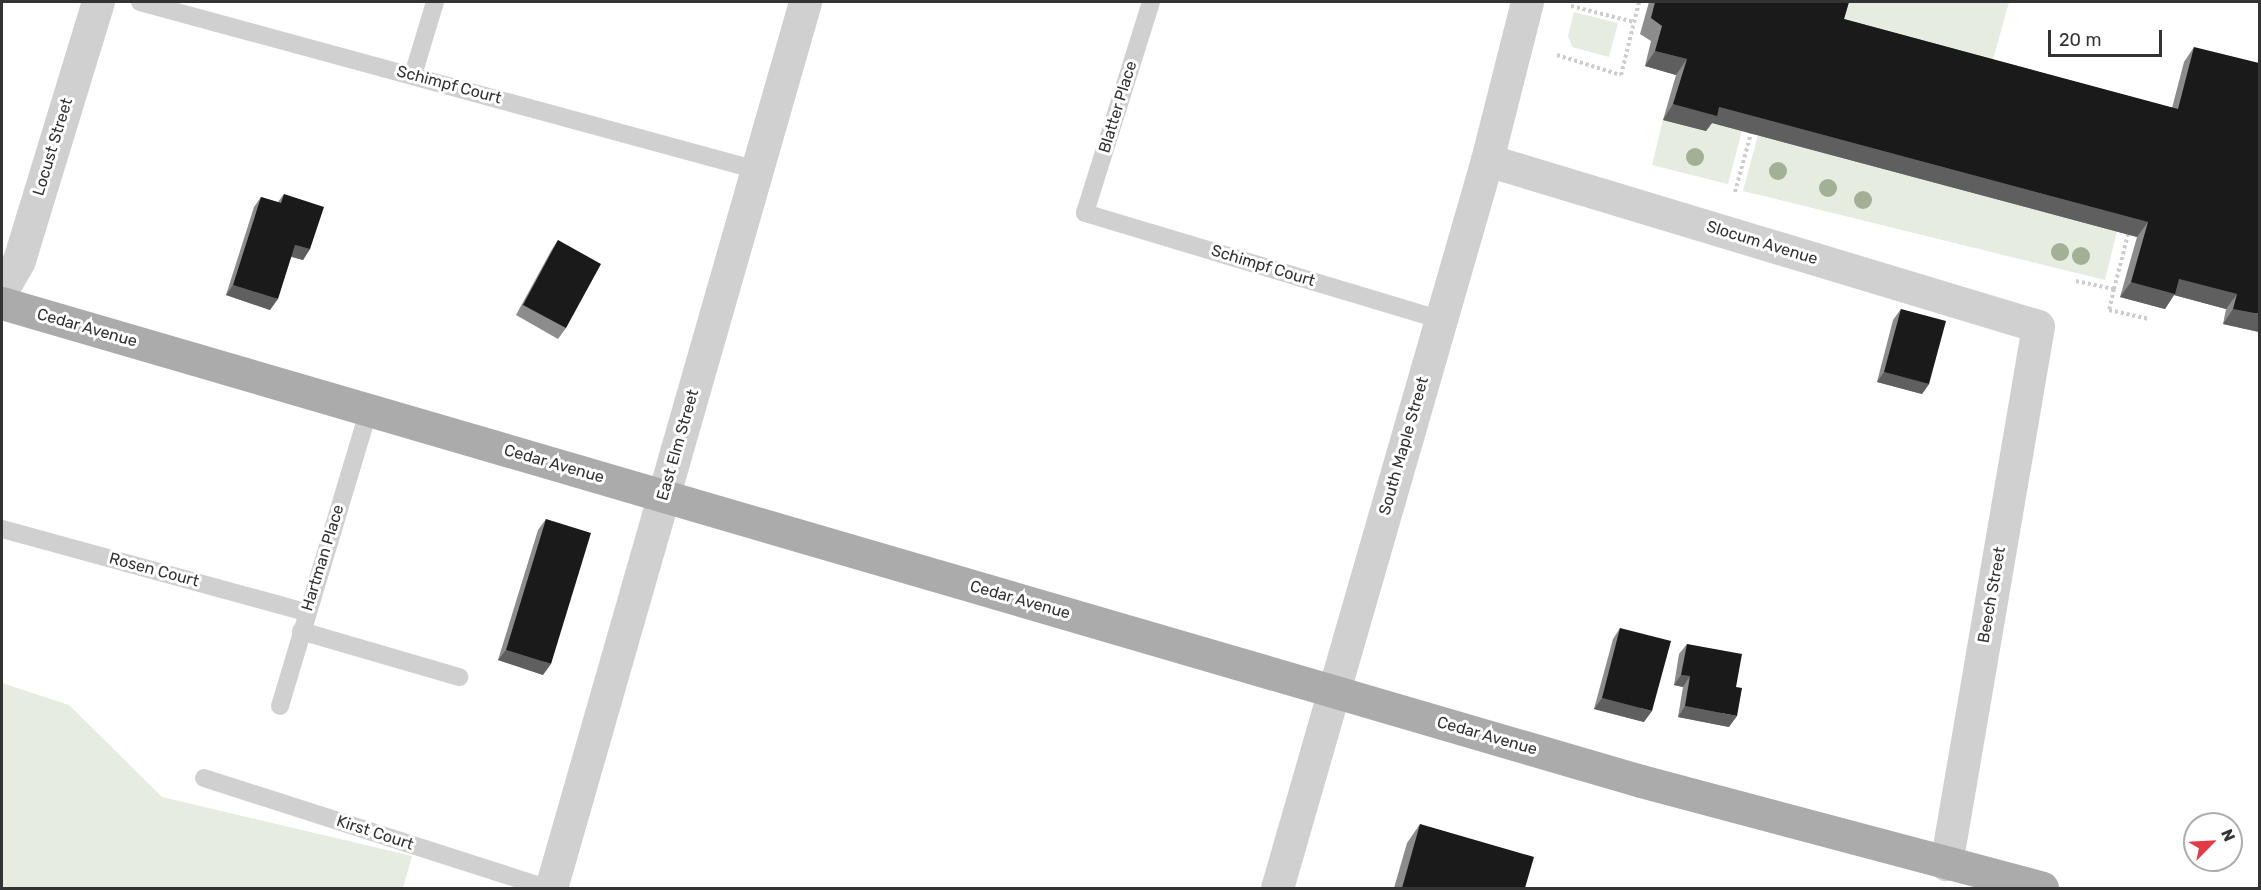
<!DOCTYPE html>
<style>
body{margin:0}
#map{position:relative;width:2261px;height:890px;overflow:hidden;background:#fff;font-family:Rubik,sans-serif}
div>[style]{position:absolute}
.green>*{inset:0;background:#e6ecdf}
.path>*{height:4px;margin-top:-2px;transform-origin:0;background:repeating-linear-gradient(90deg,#cdcdcd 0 3px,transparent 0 6px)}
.service>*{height:18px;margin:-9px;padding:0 9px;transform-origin:9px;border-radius:9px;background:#d0d0d0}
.minor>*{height:33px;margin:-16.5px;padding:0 16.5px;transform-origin:16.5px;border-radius:16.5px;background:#d0d0d0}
.tertiary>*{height:33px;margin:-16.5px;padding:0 16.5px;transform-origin:16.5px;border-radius:16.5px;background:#d0d0d0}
.primary>*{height:33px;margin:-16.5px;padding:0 16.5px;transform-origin:16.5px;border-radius:16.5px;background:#ababab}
.trees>*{width:18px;height:18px;margin:-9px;border-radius:50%;background:#a2b095}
.wall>*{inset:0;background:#8c8c8c}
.shaded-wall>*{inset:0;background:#5f5f5f}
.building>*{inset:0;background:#1a1a1a}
span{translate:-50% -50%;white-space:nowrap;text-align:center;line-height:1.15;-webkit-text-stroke:6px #fff;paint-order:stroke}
.street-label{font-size:16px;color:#333}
.frame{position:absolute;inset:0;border:3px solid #333;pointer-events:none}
.north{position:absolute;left:2183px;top:812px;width:60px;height:60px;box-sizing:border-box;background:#fff;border:2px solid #adadad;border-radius:50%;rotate:66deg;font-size:16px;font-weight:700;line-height:24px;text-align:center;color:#333}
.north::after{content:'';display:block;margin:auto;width:21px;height:27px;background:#e63946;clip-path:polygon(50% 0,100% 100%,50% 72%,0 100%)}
.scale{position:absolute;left:2048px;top:30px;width:114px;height:27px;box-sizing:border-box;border:3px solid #333;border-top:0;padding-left:8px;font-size:18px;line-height:21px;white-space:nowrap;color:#333;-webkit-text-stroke:4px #fff;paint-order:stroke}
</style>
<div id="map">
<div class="green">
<i style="clip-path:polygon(1842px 2px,2009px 2px,1989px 74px,1833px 34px)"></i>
<i style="clip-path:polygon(1574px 12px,1618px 23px,1609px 57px,1572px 47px,1568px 36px)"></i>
<i style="clip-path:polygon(1663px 120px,1706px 131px,1708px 122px,1742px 131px,1728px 184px,1652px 165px)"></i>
<i style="clip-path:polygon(1758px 135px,2117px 231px,2105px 280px,1743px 191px)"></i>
<i style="clip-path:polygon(2px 683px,69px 705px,162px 797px,412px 856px,403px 888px,2px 888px)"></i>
</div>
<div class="path">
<i style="left:1571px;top:6px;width:65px;rotate:14.3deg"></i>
<i style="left:1557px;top:55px;width:67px;rotate:17.4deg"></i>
<i style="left:1621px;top:75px;width:75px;rotate:-76.1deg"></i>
<i style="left:1735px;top:192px;width:61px;rotate:-74.8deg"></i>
<i style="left:2076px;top:281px;width:39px;rotate:12deg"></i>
<i style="left:2114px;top:289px;width:57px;rotate:-75.7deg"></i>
<i style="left:2114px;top:289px;width:22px;rotate:103deg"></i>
<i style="left:2109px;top:310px;width:41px;rotate:12.7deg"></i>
</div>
<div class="service">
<i style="left:140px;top:2px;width:639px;rotate:15.23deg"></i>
<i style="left:1151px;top:2px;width:221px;rotate:107.4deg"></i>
<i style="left:1085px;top:213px;width:372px;rotate:16.7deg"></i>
<i style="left:413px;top:75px;width:76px;rotate:-73.2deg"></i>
<i style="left:2px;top:529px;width:315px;rotate:15.3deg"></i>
<i style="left:301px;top:631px;width:165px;rotate:16.2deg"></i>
<i style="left:280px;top:706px;width:309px;rotate:-73.3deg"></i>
<i style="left:204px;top:778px;width:359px;rotate:17.8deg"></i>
</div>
<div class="minor">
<i style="left:1487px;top:160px;width:575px;rotate:16.77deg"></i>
<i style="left:2038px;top:326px;width:546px;rotate:99.7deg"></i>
<i style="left:2px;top:290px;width:34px;rotate:-60deg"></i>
<i style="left:19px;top:260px;width:270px;rotate:-73deg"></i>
<i style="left:1277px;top:888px;width:758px;rotate:-73.91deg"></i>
<i style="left:1487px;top:160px;width:163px;rotate:-75.8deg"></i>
</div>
<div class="tertiary">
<i style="left:551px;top:888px;width:922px;rotate:-74deg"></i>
</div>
<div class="primary">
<i style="left:2px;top:303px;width:1707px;rotate:16.26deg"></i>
<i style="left:1641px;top:781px;width:415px;rotate:14.9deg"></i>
</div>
<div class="trees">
<i style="left:1695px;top:157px"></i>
<i style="left:1778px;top:171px"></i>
<i style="left:1828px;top:188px"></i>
<i style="left:1863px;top:200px"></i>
<i style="left:2060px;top:252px"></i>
<i style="left:2081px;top:256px"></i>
</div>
<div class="wall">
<i style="clip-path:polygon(1649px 2px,1849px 2px,1844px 19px,2172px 108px,2184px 62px,2194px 47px,2259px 332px,2223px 324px,2226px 309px,2174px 295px,2165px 309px,2120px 297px,2137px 237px,1712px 123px,1706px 131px,1663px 120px,1676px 75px,1645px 66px,1651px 41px,1640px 34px)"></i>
<i style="clip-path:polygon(284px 194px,310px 249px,303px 260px,291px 257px,270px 310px,226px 295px,254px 207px,261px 197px,278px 202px)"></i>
<i style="clip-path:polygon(558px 240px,566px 328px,558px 339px,516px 315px,551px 251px)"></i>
<i style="clip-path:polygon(1901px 309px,1929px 384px,1922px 394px,1877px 382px,1893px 320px)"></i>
<i style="clip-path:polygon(546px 519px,543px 675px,498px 660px,538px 530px)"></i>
<i style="clip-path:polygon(1620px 628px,1644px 722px,1594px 709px,1613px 639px)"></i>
<i style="clip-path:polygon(1687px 644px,1729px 727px,1678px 717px,1683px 687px,1674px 685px,1679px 654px)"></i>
<i style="clip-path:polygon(1420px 824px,1525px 888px,1394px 888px,1407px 843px)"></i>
</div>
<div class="shaded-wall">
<i style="clip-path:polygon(1655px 51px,1687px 59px,1676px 75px,1645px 66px)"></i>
<i style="clip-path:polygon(1673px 104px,1719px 107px,2148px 222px,2137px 237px,1712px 123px,1706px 131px,1663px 120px)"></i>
<i style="clip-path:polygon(295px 245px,310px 249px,303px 260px,287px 255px)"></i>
<i style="clip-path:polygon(2179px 279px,2237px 294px,2226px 309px,2174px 295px,2165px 309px,2120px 297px,2131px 282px)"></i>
<i style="clip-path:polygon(233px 285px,278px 299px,270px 310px,226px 295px)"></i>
<i style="clip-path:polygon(2233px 309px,2259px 314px,2259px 332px,2223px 324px)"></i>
<i style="clip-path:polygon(1884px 372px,1929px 384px,1922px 394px,1877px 382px)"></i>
<i style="clip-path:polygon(506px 650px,551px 664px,543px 675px,498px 660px)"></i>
<i style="clip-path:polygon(1681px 675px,1690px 676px,1683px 687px,1674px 685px)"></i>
<i style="clip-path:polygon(1602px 698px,1652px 711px,1644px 722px,1594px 709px)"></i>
<i style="clip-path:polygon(1685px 706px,1737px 716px,1729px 727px,1678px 717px)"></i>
</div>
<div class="building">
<i style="clip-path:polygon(1655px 2px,1849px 2px,1844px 19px,2178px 109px,2194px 47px,2259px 63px,2259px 314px,2233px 309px,2237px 294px,2179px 279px,2175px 294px,2131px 282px,2148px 222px,1719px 107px,1717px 116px,1673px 104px,1687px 59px,1655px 51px,1662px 26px,1651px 18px)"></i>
<i style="clip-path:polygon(284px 194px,324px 207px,310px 249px,295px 245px,278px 299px,233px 285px,261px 197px,281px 203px)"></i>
<i style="clip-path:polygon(558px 240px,601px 264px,566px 328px,523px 305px)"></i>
<i style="clip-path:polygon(1901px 309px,1946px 321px,1929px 384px,1884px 372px)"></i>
<i style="clip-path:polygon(546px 519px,591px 533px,551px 664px,506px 650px)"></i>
<i style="clip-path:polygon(1620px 628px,1671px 641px,1652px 711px,1602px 698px)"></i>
<i style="clip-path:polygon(1687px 644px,1742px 654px,1736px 687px,1742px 688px,1737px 716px,1685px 706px,1690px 676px,1681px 675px)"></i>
<i style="clip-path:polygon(1420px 824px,1534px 857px,1525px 888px,1402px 888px)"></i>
</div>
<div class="street-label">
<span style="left:449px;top:85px;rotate:15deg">Schimpf Court</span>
<span style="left:1118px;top:107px;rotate:-73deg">Blatter Place</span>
<span style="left:53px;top:147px;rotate:-73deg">Locust Street</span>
<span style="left:1762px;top:243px;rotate:17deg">Slocum Avenue</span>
<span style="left:1263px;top:266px;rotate:17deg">Schimpf Court</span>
<span style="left:87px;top:328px;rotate:16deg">Cedar Avenue</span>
<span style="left:678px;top:445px;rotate:-74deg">East Elm Street</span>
<span style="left:1404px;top:446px;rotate:-74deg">South Maple Street</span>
<span style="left:554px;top:464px;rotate:16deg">Cedar Avenue</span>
<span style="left:323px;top:558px;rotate:-73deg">Hartman Place</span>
<span style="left:154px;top:570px;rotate:15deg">Rosen Court</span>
<span style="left:1992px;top:595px;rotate:-80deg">Beech Street</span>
<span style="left:1020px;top:600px;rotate:16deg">Cedar Avenue</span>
<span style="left:1487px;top:736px;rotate:16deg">Cedar Avenue</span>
<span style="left:375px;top:833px;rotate:18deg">Kirst Court</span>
</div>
<div class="frame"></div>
<div class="north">N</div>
<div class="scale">20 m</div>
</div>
